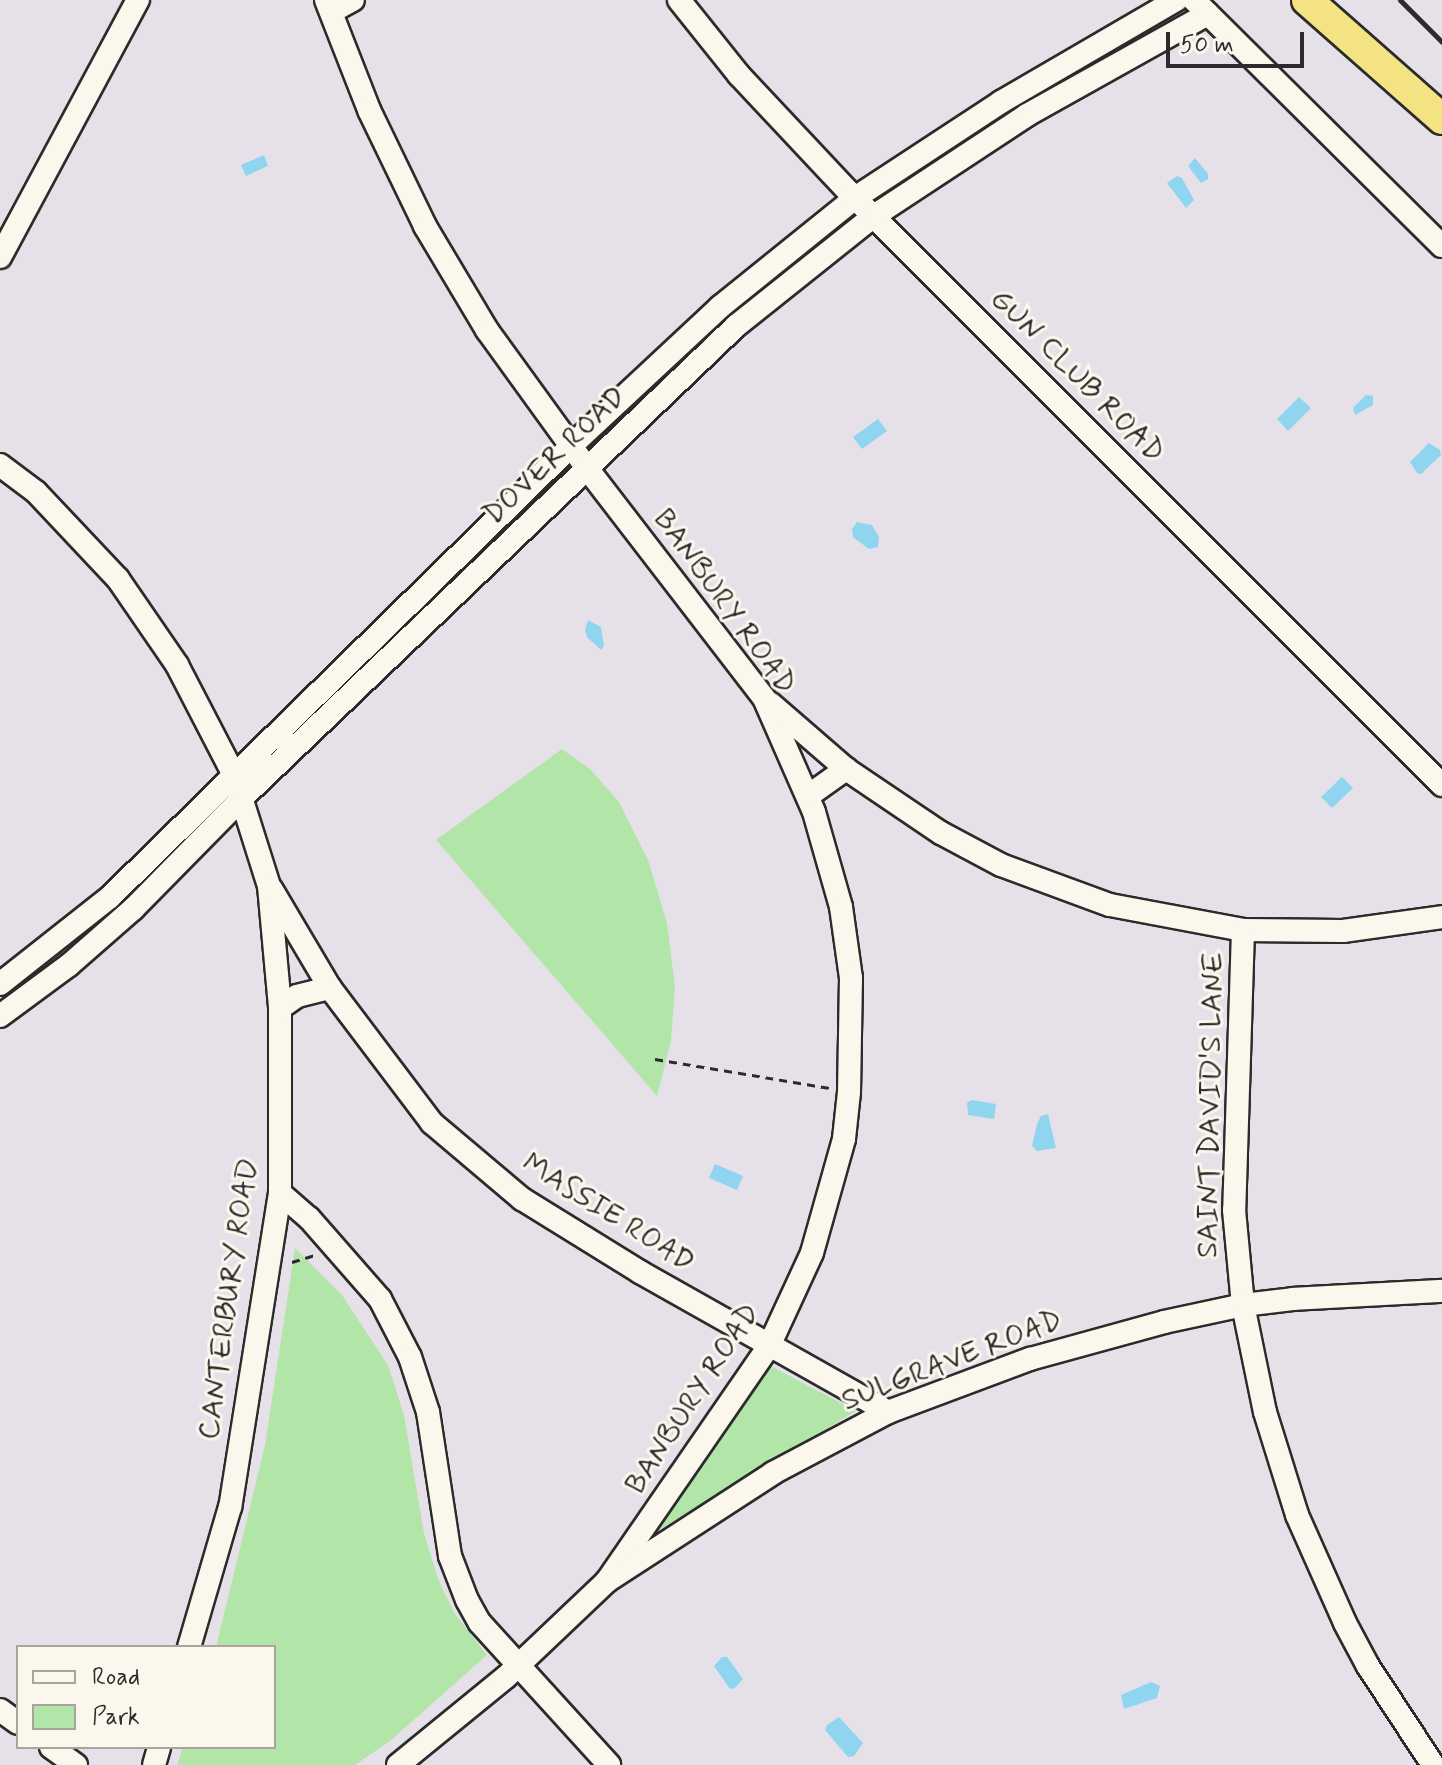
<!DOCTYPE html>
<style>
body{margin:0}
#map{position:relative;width:1442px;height:1765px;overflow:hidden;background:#e6e1e9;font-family:Mynerve,sans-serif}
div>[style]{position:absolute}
.green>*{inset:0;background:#b1e6a8}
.water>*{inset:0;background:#8fd5f0}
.path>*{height:3px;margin-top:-1.5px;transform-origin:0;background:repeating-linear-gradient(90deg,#2b2b2b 0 8px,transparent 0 14px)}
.roads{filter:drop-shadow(2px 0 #2b2b2b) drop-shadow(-2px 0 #2b2b2b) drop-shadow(0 2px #2b2b2b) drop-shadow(0 -2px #2b2b2b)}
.minor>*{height:22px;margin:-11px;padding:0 11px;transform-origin:11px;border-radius:11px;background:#fbf7ec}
.highway>*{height:30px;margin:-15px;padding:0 15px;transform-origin:15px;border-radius:15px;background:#f4e382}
.rail>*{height:5px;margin:-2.5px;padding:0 2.5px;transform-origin:2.5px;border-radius:2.5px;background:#2b2b2b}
span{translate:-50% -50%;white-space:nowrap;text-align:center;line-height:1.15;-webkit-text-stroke:6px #fbf7ec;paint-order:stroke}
.street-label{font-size:30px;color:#2b2b2b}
.legend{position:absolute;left:16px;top:1645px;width:260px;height:104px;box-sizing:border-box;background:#fbf7ec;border:2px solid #a8a59f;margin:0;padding:10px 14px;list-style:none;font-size:24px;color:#2b2b2b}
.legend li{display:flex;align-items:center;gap:16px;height:40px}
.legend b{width:40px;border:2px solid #a8a59f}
.scale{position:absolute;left:1166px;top:32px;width:138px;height:36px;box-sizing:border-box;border:4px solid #2b2b2b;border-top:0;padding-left:10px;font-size:24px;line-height:28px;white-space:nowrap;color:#2b2b2b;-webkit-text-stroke:6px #fbf7ec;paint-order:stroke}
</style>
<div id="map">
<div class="green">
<i style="clip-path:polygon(562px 749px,591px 770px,619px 802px,648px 860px,667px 923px,675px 987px,671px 1041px,657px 1096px,436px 840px)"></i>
<i style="clip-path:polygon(295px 1248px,342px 1295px,388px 1365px,404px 1415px,424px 1533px,438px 1579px,455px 1614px,487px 1655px,390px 1741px,355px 1765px,177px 1765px,183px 1747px,274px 1747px,274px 1647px,216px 1647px,265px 1445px)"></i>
<i style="clip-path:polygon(767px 1364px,856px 1411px,647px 1537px)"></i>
</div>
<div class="water">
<i style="clip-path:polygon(264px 155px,268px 166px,246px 176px,241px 165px)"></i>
<i style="clip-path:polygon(1195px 158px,1208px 174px,1208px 179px,1201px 183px,1188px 166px)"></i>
<i style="clip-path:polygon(1177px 176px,1182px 178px,1194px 200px,1186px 208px,1167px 183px)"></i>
<i style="clip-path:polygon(1366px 395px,1373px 396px,1373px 405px,1355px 415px,1353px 408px)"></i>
<i style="clip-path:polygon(1299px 397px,1311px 408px,1288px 431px,1277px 419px)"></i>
<i style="clip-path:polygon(878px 419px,887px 431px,862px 449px,853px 437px)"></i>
<i style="clip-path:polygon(1429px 443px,1440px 450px,1441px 455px,1421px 474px,1417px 473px,1410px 462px)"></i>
<i style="clip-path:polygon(857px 522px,872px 525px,879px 537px,878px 547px,869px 549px,853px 537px,852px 529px)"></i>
<i style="clip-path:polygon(588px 620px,601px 627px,604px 646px,601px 650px,587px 637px,585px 630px)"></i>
<i style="clip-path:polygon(1342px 777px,1353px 788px,1332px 808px,1321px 797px)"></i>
<i style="clip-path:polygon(971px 1100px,996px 1104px,994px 1119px,968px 1115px,967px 1103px)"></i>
<i style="clip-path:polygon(1048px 1114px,1056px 1148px,1037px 1151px,1032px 1146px,1037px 1124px,1041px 1116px)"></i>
<i style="clip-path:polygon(715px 1164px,743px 1176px,737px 1190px,709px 1178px)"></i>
<i style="clip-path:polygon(722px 1657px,727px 1657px,743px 1679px,735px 1688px,730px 1689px,714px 1666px)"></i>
<i style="clip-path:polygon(1151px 1682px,1160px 1686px,1157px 1698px,1124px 1709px,1121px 1695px)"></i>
<i style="clip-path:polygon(839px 1717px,863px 1743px,854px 1756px,848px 1757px,825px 1730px,827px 1725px)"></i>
</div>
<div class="path">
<i style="left:655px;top:1059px;width:177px;rotate:9.4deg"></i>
<i style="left:292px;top:1262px;width:24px;rotate:-17deg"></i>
</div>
<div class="roads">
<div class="minor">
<i style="left:326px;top:0;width:120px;rotate:68.6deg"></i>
<i style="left:370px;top:112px;width:127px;rotate:64.2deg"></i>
<i style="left:425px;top:226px;width:121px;rotate:59.2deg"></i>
<i style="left:487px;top:330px;width:169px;rotate:54.1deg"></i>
<i style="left:586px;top:467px;width:292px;rotate:52.4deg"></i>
<i style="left:764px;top:698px;width:124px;rotate:66.3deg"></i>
<i style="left:814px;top:812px;width:99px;rotate:74.1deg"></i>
<i style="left:841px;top:907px;width:72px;rotate:82deg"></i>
<i style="left:851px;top:978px;width:114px;rotate:91deg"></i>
<i style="left:849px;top:1092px;width:47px;rotate:96.1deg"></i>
<i style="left:844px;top:1139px;width:118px;rotate:105.7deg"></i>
<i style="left:812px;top:1253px;width:102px;rotate:114.8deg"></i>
<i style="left:769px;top:1346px;width:285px;rotate:124.6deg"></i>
<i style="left:679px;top:0;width:96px;rotate:51.3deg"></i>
<i style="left:739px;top:75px;width:159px;rotate:46.8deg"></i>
<i style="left:848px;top:191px;width:840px;rotate:45deg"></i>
<i style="left:1194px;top:0;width:349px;rotate:44.8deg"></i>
<i style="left:331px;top:12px;width:25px;rotate:-29deg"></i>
<i style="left:0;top:257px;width:292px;rotate:-61.8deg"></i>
<i style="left:0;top:465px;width:45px;rotate:36.9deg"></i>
<i style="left:36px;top:492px;width:120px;rotate:46.7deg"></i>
<i style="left:118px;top:579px;width:104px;rotate:55.5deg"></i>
<i style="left:177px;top:665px;width:124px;rotate:62.6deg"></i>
<i style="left:234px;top:775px;width:116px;rotate:72.5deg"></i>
<i style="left:269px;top:886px;width:122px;rotate:84.8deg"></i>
<i style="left:280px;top:1008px;width:185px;rotate:90deg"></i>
<i style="left:280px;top:1193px;width:318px;rotate:99deg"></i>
<i style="left:230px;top:1507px;width:146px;rotate:106.3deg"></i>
<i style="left:771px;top:704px;width:99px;rotate:40.9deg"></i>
<i style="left:846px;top:769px;width:115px;rotate:34deg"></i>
<i style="left:941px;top:833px;width:68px;rotate:28.1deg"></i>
<i style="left:1001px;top:865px;width:116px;rotate:20.2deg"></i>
<i style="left:1110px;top:905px;width:135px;rotate:10.6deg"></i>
<i style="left:1243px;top:930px;width:100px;rotate:0.6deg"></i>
<i style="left:1343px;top:931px;width:100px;rotate:-8deg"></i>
<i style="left:808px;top:796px;width:47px;rotate:-35.4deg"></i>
<i style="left:272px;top:890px;width:114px;rotate:59.4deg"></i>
<i style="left:330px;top:988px;width:169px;rotate:52.9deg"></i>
<i style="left:432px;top:1123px;width:118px;rotate:40.2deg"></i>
<i style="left:522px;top:1199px;width:139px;rotate:31.7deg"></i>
<i style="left:640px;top:1272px;width:285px;rotate:29.4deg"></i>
<i style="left:1243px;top:930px;width:280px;rotate:91.8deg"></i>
<i style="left:1234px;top:1210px;width:95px;rotate:84.6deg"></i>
<i style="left:1243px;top:1305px;width:109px;rotate:78.4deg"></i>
<i style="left:1265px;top:1412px;width:108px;rotate:72.7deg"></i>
<i style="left:1297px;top:1515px;width:118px;rotate:66deg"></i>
<i style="left:1345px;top:1623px;width:49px;rotate:61.9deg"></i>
<i style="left:1368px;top:1666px;width:118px;rotate:56.7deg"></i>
<i style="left:0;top:984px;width:140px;rotate:-38.3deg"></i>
<i style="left:110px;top:897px;width:645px;rotate:-44.37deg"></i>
<i style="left:571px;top:446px;width:204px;rotate:-43deg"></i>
<i style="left:720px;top:307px;width:174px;rotate:-38.9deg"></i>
<i style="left:855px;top:198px;width:175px;rotate:-33.3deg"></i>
<i style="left:1001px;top:102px;width:203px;rotate:-30.2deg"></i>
<i style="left:280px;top:1008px;width:21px;rotate:-35deg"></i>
<i style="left:297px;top:996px;width:34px;rotate:-14deg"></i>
<i style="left:0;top:1016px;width:86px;rotate:-36.5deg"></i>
<i style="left:69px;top:965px;width:85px;rotate:-41.2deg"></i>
<i style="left:133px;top:909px;width:157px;rotate:-45.5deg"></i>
<i style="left:243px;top:797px;width:682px;rotate:-43.69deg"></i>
<i style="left:736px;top:326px;width:176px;rotate:-38.6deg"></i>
<i style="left:874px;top:216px;width:183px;rotate:-33.4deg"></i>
<i style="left:1027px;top:115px;width:207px;rotate:-29.2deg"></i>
<i style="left:280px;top:1193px;width:38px;rotate:41deg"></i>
<i style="left:309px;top:1218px;width:108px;rotate:48.8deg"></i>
<i style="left:380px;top:1299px;width:65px;rotate:62.7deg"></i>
<i style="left:410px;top:1357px;width:58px;rotate:71.9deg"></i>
<i style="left:428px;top:1412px;width:146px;rotate:81.3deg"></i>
<i style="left:450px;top:1556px;width:47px;rotate:68.9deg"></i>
<i style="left:467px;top:1600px;width:26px;rotate:61deg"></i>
<i style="left:480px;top:1623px;width:192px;rotate:47.7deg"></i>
<i style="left:0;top:1710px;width:22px;rotate:36deg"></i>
<i style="left:51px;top:1747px;width:31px;rotate:36deg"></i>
<i style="left:154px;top:1765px;width:19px;rotate:-74deg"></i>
<i style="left:398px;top:1765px;width:139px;rotate:-39.2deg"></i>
<i style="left:506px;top:1677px;width:139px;rotate:-43.5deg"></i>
<i style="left:607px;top:1581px;width:198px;rotate:-33deg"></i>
<i style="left:773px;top:1473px;width:130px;rotate:-27.9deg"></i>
<i style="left:888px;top:1412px;width:152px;rotate:-20.5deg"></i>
<i style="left:1030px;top:1359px;width:139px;rotate:-15.4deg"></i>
<i style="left:1164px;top:1322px;width:81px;rotate:-12.1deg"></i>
<i style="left:1243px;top:1305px;width:50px;rotate:-6.8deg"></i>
<i style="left:1293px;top:1299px;width:149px;rotate:-3.1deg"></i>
</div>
<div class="highway">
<i style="left:1307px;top:0;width:180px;rotate:41.4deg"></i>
</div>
</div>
<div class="rail">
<i style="left:1400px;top:0;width:59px;rotate:45deg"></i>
</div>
<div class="street-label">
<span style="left:1077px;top:376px;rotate:45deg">GUN CLUB ROAD</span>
<span style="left:555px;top:456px;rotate:-44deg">DOVER ROAD</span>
<span style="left:724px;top:602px;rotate:54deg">BANBURY ROAD</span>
<span style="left:1211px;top:1105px;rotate:-89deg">SAINT DAVID'S LANE</span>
<span style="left:608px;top:1213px;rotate:32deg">MASSIE ROAD</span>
<span style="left:229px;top:1299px;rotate:-82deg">CANTERBURY ROAD</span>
<span style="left:952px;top:1361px;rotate:-21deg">SULGRAVE ROAD</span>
<span style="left:693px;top:1399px;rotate:-57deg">BANBURY ROAD</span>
</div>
<ul class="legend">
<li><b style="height:10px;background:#fbf7ec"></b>Road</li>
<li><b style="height:22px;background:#b1e6a8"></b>Park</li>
</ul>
<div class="scale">50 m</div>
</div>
